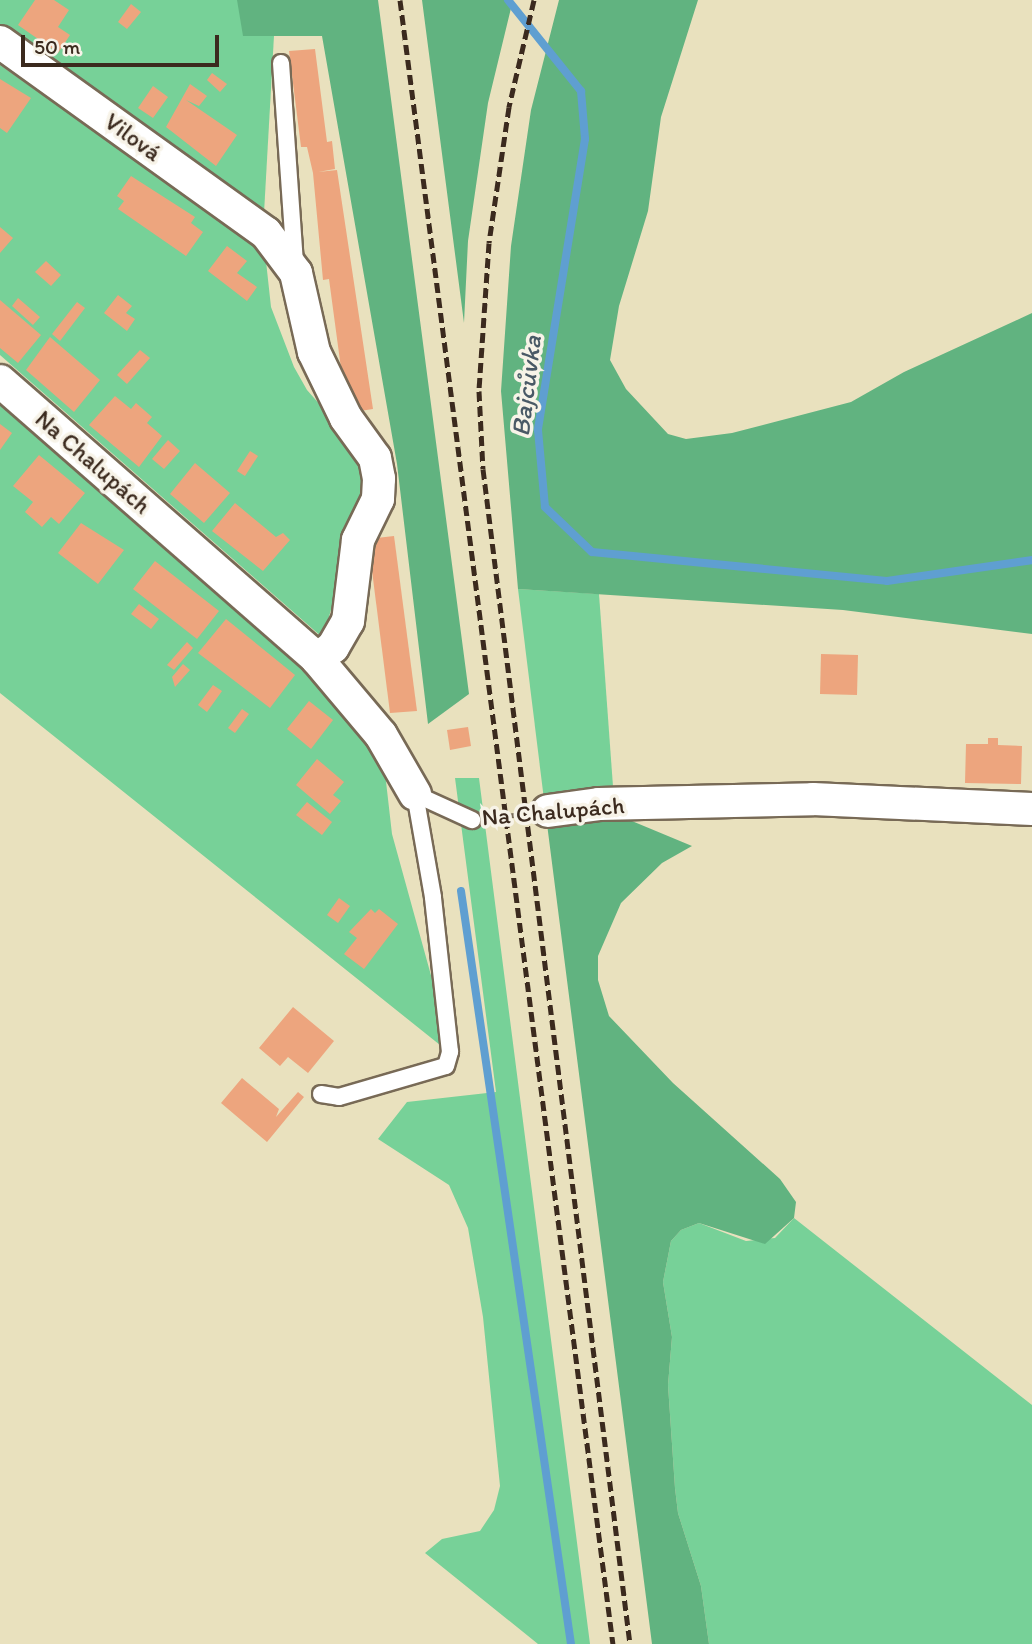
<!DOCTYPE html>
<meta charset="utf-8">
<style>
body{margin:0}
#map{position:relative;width:1032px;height:1644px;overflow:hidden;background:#e9e1be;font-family:Itim,sans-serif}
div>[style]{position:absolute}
.green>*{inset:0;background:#77d198}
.forest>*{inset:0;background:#61b380}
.stream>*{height:8px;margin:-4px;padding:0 4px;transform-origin:4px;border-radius:4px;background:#5f9fd1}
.building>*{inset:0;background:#eda57e}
.path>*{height:4.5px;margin-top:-2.25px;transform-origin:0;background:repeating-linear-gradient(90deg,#786a56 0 5px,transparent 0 10px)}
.roads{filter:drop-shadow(2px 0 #786a56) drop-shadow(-2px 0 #786a56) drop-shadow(0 2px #786a56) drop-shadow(0 -2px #786a56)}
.lane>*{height:16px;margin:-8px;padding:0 8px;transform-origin:8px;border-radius:8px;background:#fff}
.street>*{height:32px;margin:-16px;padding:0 16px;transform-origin:16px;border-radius:16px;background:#fff}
.rail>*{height:5px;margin-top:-2.5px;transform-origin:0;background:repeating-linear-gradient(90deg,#3b2a1e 0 10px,transparent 0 15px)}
span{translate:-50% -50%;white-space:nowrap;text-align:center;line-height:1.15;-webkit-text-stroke:7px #f7f3e8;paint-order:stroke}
.street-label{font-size:24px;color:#3b2a1e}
.water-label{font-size:26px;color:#495966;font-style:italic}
.scale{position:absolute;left:21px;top:35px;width:198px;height:32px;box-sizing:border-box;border:4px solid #3b2a1e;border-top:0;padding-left:9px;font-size:21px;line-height:24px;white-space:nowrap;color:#3b2a1e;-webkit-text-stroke:5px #f7f3e8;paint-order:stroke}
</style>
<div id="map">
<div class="green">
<i style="clip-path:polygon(0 0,276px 0,264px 213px,0 26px)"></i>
<i style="clip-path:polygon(0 65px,265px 252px,271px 307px,294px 367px,307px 390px,366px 457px,369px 475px,323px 638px,0 355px)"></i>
<i style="clip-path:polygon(0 398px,299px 658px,384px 764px,392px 834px,432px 979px,440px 1045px,0 693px)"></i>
<i style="clip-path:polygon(518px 589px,599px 594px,615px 814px,547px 824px)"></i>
<i style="clip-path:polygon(455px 778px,479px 778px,590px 1644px,538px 1644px,425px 1553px,442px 1539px,480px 1531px,494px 1510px,500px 1486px,483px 1317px,468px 1228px,449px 1185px,378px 1139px,407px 1102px,496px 1092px)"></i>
<i style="clip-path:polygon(794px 1218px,1032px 1405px,1032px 1644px,709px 1644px,701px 1586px,678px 1513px,675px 1488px,668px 1385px,672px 1337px,663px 1282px,671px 1241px,681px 1230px,699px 1223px,746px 1241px,775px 1238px)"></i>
</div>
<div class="forest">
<i style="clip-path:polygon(237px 0,378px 0,469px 694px,428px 724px,397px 464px,322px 36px,243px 36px)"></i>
<i style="clip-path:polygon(422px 0,513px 0,488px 103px,468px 241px,464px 323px)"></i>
<i style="clip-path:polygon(559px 0,698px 0,661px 117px,648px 211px,619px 306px,610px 360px,626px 389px,668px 434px,686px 439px,732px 433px,851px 402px,904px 372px,1032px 313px,1032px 634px,843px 610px,518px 589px,501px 391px,511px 246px,531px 110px)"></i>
<i style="clip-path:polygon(615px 814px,692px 846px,662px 863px,621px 903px,598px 956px,598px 980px,609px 1016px,673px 1083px,780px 1179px,796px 1202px,794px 1218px,765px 1244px,699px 1223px,681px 1230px,671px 1241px,663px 1282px,672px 1337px,668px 1385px,675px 1488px,678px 1513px,701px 1586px,709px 1644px,652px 1644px,547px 824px)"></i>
</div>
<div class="stream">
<i style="left:508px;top:0;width:117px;rotate:51.3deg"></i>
<i style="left:581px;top:91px;width:48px;rotate:85.2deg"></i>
<i style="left:585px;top:139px;width:295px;rotate:99.2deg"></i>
<i style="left:538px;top:430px;width:77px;rotate:84.8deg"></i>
<i style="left:545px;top:507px;width:65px;rotate:43.8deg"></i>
<i style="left:592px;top:552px;width:296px;rotate:5.6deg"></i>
<i style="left:887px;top:581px;width:147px;rotate:-8.2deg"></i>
<i style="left:461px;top:891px;width:761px;rotate:81.69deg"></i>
</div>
<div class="building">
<i style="clip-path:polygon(35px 0,54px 0,69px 10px,58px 27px,70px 35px,58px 53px,18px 25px)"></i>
<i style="clip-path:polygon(131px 4px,141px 12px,127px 29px,118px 22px)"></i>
<i style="clip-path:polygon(315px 49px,327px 142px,332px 141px,335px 169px,318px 172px,337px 170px,373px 409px,347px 413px,329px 279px,323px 280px,313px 173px,307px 147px,301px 147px,289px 51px)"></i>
<i style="clip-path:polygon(212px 73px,227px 84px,220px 92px,207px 80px)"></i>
<i style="clip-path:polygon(0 79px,31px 98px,7px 133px,0 128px)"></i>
<i style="clip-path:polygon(190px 84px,207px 96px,199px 106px,186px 100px,237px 135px,216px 166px,166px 127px)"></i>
<i style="clip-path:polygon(153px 86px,168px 97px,153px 118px,138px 108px)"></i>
<i style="clip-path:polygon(131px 176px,195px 217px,191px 223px,203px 232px,186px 256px,118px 209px,124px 201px,117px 196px)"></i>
<i style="clip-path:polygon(0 227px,13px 238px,0 253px)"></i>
<i style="clip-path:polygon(227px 246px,247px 261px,237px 273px,257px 287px,247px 301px,208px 271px)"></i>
<i style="clip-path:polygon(46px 261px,61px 275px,51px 286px,35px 272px)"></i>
<i style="clip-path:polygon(118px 295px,132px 306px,126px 313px,135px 319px,127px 331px,104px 313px)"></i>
<i style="clip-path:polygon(18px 298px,40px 317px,33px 325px,12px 306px)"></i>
<i style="clip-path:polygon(0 300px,41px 335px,18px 363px,0 348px)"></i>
<i style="clip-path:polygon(77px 302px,85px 308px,60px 341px,52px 334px)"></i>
<i style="clip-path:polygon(50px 337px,100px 380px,74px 412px,26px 370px)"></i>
<i style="clip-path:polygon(140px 350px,150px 358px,127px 384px,117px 375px)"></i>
<i style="clip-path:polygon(115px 396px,131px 409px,136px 403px,152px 417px,147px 423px,162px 436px,139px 467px,89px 425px)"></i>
<i style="clip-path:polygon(0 424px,12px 433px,0 450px)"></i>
<i style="clip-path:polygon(168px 440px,180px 451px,164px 469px,152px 459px)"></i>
<i style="clip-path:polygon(250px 451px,258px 456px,245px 476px,237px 471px)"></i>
<i style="clip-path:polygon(39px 455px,85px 493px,59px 524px,51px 517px,42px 527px,25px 512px,33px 502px,13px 486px)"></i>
<i style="clip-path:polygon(195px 463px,230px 493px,204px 523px,170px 494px)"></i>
<i style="clip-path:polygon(235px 503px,276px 537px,283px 533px,290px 540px,263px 571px,212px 531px)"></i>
<i style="clip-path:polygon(81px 523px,124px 550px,98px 584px,58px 553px)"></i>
<i style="clip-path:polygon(394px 536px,417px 711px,390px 713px,368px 539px)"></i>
<i style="clip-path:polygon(155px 561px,219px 611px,197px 639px,133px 589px)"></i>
<i style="clip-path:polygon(139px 604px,159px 619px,151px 629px,131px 614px)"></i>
<i style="clip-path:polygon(226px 619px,295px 675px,270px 708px,198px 653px)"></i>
<i style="clip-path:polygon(187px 642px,193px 648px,174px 670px,167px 665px)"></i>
<i style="clip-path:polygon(821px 654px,858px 655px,857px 695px,820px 694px)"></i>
<i style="clip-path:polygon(183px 664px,190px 670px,175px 687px,172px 677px)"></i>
<i style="clip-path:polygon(213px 685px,222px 691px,207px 712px,198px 705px)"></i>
<i style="clip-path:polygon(309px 701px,333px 720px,311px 749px,287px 729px)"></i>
<i style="clip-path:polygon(242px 709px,249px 714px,235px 733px,228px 728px)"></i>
<i style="clip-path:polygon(468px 727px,471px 746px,450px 750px,447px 730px)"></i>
<i style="clip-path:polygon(988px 738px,998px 738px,998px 745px,1022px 746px,1021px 784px,965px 783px,966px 744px,988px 744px)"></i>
<i style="clip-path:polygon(317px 759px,344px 782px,333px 795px,341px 801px,330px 814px,296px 785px)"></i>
<i style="clip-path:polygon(307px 802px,332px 822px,322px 835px,296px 815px)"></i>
<i style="clip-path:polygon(339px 898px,350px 906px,338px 923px,327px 915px)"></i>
<i style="clip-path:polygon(371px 909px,375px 913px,379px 909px,398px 924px,364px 969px,344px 954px,357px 938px,349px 932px)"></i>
<i style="clip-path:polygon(293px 1007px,334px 1041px,308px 1073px,288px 1057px,280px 1066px,259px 1048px)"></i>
<i style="clip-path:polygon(242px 1078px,279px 1109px,276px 1117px,298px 1092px,304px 1097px,267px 1142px,221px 1103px)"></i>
</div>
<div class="path">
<i style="left:490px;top:818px;width:33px;rotate:-7deg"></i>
</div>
<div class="roads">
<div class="lane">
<i style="left:281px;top:63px;width:200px;rotate:86deg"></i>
<i style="left:415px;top:794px;width:63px;rotate:24.5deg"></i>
<i style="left:321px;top:1094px;width:18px;rotate:9deg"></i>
<i style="left:339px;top:1097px;width:111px;rotate:-16.2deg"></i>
<i style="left:446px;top:1066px;width:15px;rotate:-74deg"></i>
<i style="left:450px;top:1052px;width:156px;rotate:-96.3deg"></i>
<i style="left:433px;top:897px;width:105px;rotate:-99.9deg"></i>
</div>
<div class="street">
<i style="left:0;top:42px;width:327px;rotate:35.7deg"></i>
<i style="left:266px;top:233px;width:50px;rotate:53.1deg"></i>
<i style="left:296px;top:273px;width:81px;rotate:77.2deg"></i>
<i style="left:314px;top:352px;width:73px;rotate:64.1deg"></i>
<i style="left:346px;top:418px;width:49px;rotate:54.1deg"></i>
<i style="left:375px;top:458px;width:21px;rotate:79deg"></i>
<i style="left:379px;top:479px;width:20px;rotate:93deg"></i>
<i style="left:378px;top:499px;width:46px;rotate:116deg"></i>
<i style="left:358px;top:540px;width:82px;rotate:97deg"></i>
<i style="left:348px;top:621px;width:30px;rotate:120deg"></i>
<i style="left:333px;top:647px;width:20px;rotate:143deg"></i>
<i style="left:0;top:381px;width:422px;rotate:41.2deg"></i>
<i style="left:317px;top:659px;width:99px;rotate:49.9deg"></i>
<i style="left:381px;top:735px;width:68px;rotate:60deg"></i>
<i style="left:548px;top:811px;width:51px;rotate:-7.8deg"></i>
<i style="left:599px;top:804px;width:214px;rotate:-1.3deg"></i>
<i style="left:813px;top:799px;width:219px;rotate:2.6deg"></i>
</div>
</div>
<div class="rail">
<i style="left:400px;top:0;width:1658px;rotate:82.62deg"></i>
<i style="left:534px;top:0;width:110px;rotate:103.2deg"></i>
<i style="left:509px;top:107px;width:137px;rotate:98.4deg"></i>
<i style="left:489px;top:243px;width:148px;rotate:93.9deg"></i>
<i style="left:479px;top:391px;width:78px;rotate:87.1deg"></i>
<i style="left:483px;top:469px;width:1184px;rotate:82.87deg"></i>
</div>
<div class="street-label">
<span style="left:133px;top:137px;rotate:36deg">Vilová</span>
<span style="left:93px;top:462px;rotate:41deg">Na Chalupách</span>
<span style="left:553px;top:811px;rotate:-5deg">Na Chalupách</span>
</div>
<div class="water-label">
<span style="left:527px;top:386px;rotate:-83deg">Bajcůvka</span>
</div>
<div class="scale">50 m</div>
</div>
